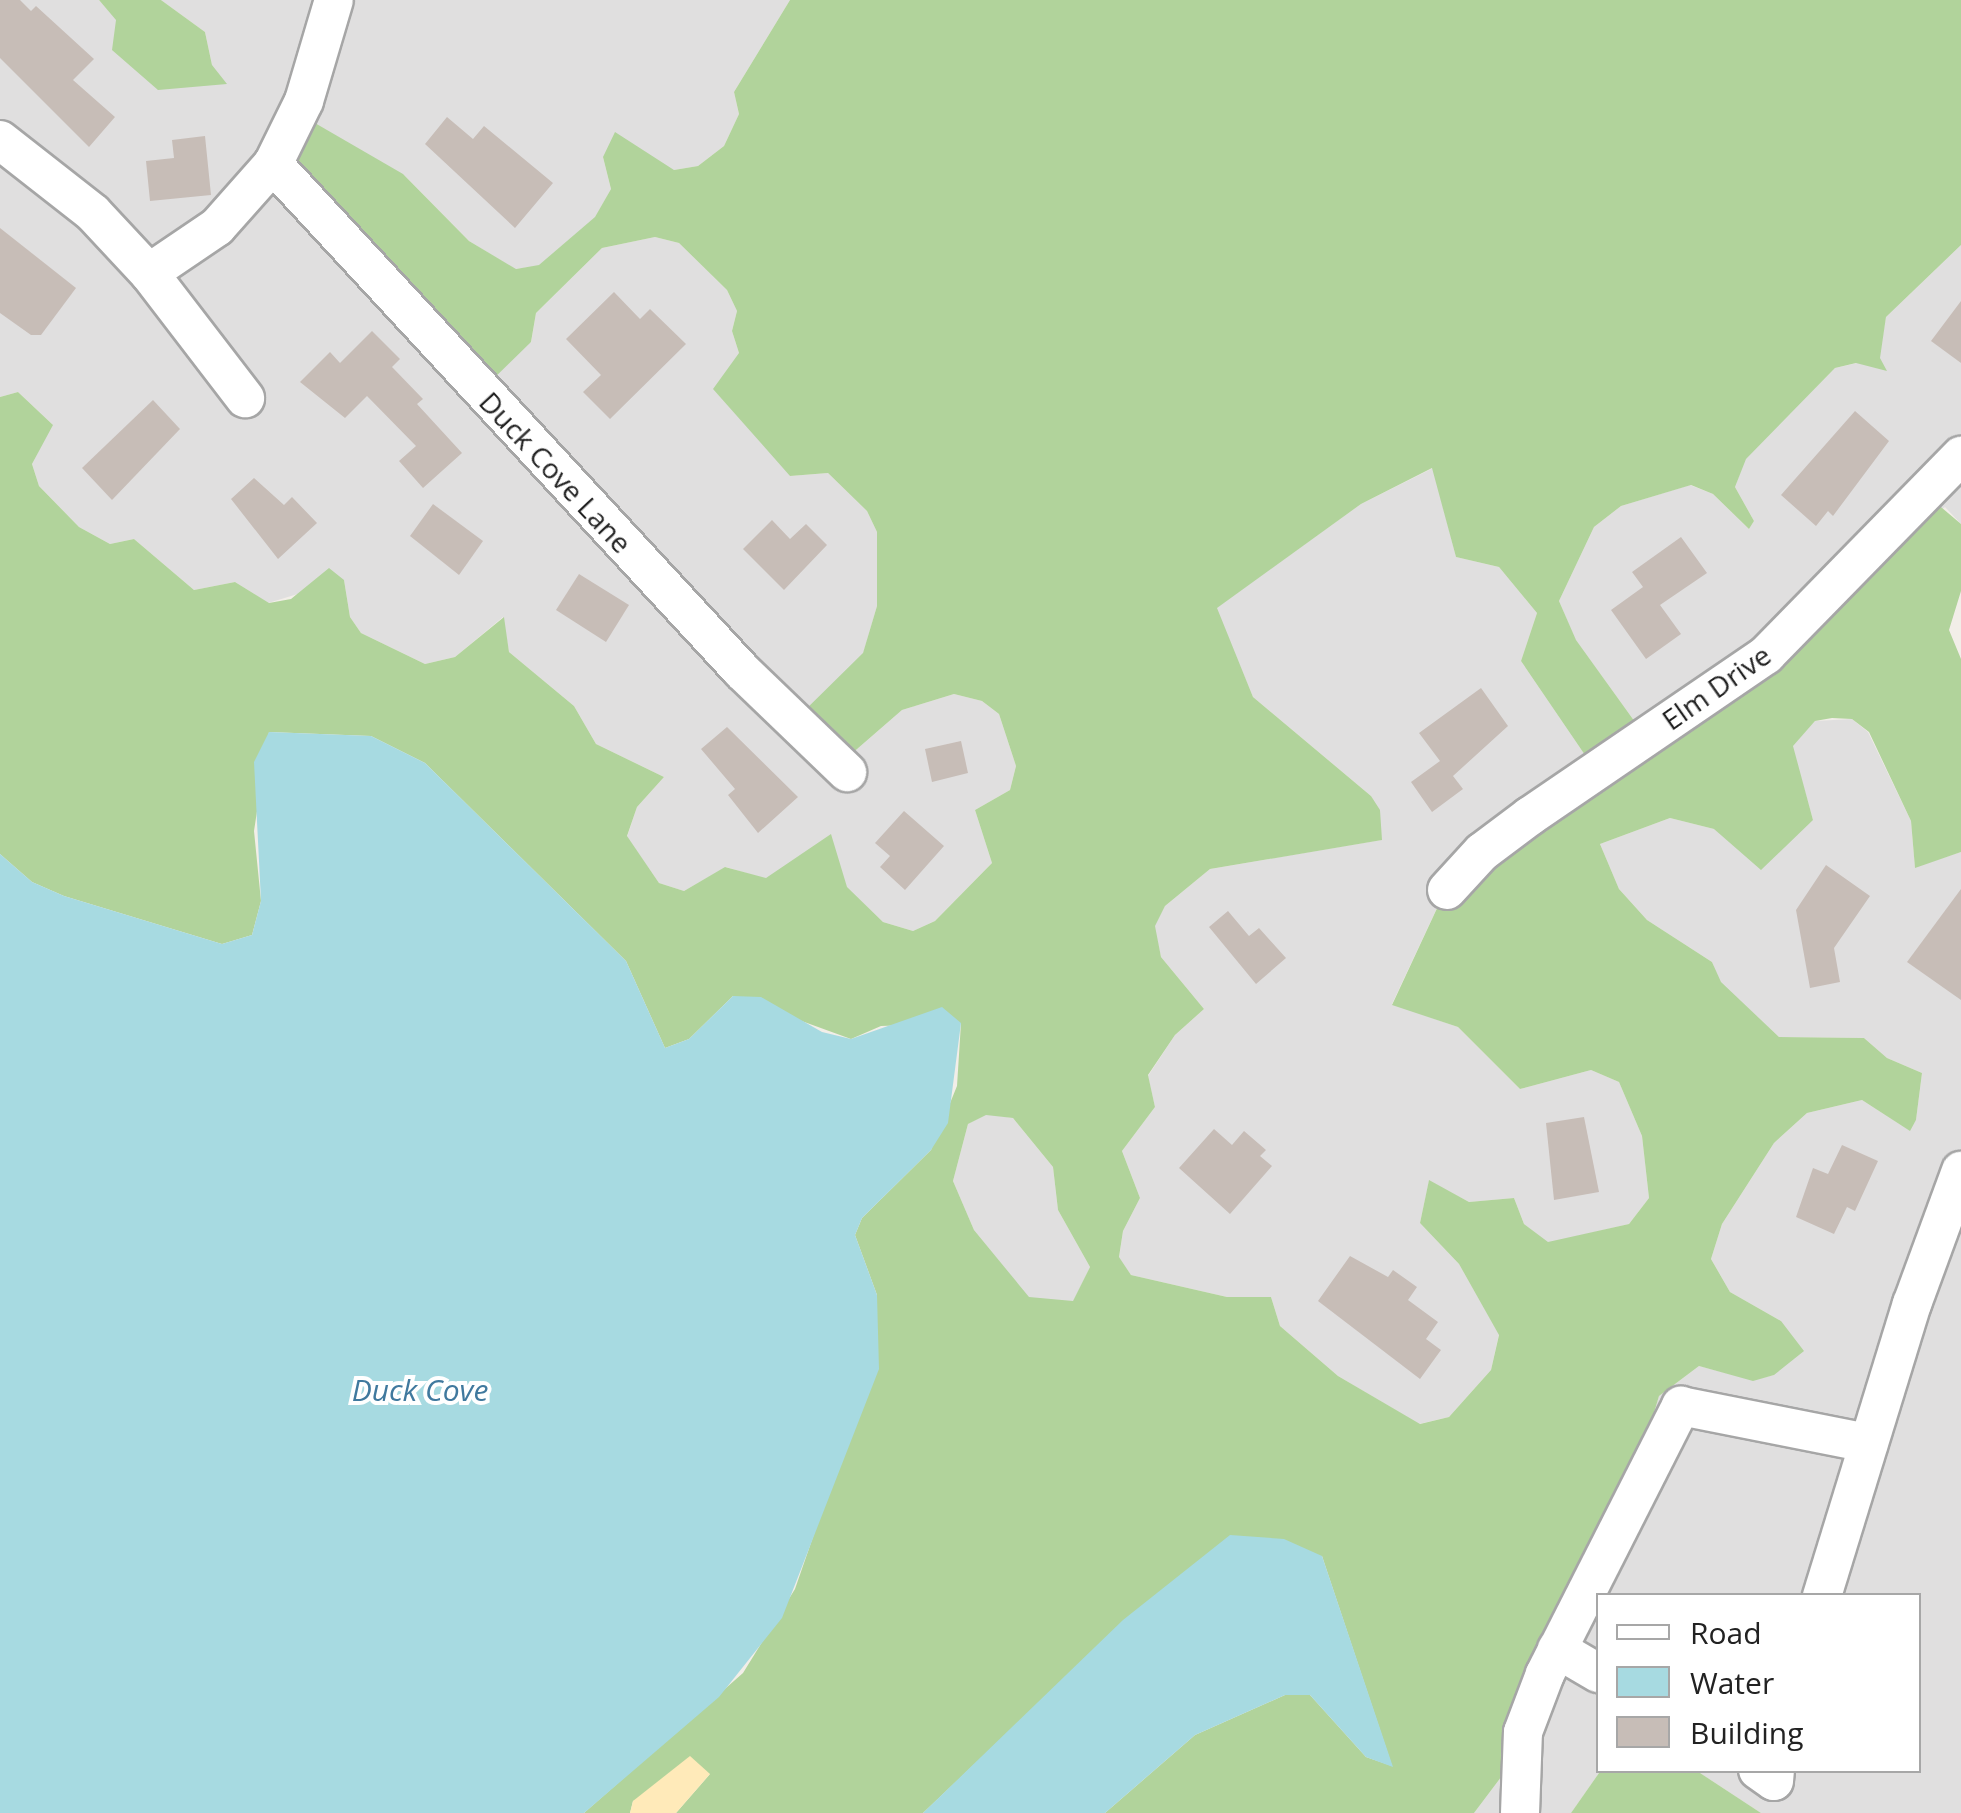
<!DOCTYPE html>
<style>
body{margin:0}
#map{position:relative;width:1961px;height:1813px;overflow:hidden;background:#f2eee8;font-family:"Open Sans",sans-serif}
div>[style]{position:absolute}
.residential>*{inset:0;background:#e0dfdf}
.forest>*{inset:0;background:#b1d39b}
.sand>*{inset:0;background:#ffeab9}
.water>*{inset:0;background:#a7dae1}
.building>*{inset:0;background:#c7bdb7}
.roads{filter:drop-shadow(2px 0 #a6a6a6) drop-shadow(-2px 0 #a6a6a6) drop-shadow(0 2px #a6a6a6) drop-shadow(0 -2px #a6a6a6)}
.minor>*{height:38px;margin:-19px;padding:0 19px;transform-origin:19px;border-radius:19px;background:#fff}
span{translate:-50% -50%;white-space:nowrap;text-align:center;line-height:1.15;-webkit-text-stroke:8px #fff;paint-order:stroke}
.street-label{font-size:28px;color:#222}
.water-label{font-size:30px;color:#40799e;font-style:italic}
.legend{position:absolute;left:1596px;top:1593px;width:325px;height:180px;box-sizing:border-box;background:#fff;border:2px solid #a7a7a7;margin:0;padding:12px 18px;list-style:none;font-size:30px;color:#222}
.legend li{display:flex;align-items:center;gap:20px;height:50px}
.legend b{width:50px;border:2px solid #a7a7a7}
</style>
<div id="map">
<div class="residential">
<i style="clip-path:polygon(0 0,99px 0,116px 19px,116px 35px,212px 65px,205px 32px,161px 0,790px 0,734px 92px,739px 114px,724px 146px,698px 166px,674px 170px,603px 157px,611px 189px,595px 218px,539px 266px,515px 269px,469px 241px,403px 174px,531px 343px,536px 313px,602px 248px,655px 237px,679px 243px,727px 290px,737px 311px,732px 331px,739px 353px,790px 476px,828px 473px,867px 511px,877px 532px,877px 606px,863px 654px,849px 756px,902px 710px,954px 694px,982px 701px,999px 714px,1016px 766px,1010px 790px,975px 810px,992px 863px,935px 921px,913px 931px,883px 922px,846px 887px,828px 841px,766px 879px,726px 867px,684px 891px,659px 883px,627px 837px,637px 807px,664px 777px,596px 744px,574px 706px,509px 652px,503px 617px,455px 657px,425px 664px,361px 633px,350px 617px,344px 580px,268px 603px,235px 582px,194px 590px,134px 539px,110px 544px,79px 527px,39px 486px,32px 464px,52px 424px,18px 392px,0 397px)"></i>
<i style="clip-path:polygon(1961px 245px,1961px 524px,1945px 507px,1755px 650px,1635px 722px,1575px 639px,1559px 601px,1594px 527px,1621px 506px,1690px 485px,1713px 494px,1749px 529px,1754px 521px,1735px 487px,1745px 459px,1835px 368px,1879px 358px,1886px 317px)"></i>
<i style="clip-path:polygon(1433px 468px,1456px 557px,1499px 567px,1537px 613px,1521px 661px,1587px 758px,1453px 874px,1392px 1004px,1458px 1027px,1520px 1089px,1591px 1070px,1619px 1082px,1642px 1136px,1649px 1198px,1629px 1224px,1548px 1243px,1524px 1224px,1514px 1198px,1469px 1202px,1429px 1181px,1420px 1223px,1459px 1264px,1499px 1334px,1491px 1370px,1449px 1417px,1419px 1424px,1338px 1376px,1280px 1326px,1271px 1297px,1227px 1297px,1131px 1275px,1119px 1258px,1123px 1231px,1140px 1198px,1122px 1151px,1155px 1107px,1148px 1076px,1175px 1035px,1204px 1009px,1161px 957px,1154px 926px,1165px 906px,1210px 869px,1381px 840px,1371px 796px,1253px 697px,1216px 608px,1361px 504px)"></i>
<i style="clip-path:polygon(1852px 719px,1868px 732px,1911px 821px,1915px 867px,1961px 852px,1961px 1813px,1761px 1813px,1697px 1771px,1918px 1770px,1918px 1596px,1598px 1596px,1598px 1770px,1611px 1771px,1599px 1773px,1571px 1813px,1474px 1813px,1526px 1744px,1542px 1711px,1625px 1510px,1659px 1396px,1699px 1366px,1753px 1380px,1774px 1375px,1781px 1321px,1730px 1292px,1711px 1259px,1722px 1224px,1774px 1143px,1807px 1113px,1862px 1100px,1909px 1130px,1916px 1120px,1922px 1073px,1887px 1058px,1864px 1038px,1779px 1037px,1720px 982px,1712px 962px,1647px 920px,1619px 889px,1600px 844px,1670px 818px,1714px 829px,1813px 820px,1792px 746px,1815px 721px)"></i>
<i style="clip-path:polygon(986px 1114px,1013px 1118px,1053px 1167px,1058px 1210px,1090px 1267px,1073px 1302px,1029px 1298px,974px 1230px,953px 1181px,968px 1124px)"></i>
</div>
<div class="forest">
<i style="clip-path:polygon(99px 0,161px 0,205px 32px,212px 65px,227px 84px,158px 90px,112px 50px,116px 20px)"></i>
<i style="clip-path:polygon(evenodd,790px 0,1961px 0,1961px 245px,1886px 317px,1880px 358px,1887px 371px,1856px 363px,1835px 368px,1746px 459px,1735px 487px,1754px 521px,1749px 529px,1713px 494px,1691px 485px,1621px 506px,1594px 527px,1559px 601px,1576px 640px,1635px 722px,1755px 650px,1922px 491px,1961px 524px,1961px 591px,1949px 630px,1961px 659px,1961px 852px,1915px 868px,1911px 821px,1869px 732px,1852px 719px,1832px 718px,1815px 721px,1793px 746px,1813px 820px,1761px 870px,1714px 829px,1670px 818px,1600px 844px,1619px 889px,1647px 920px,1712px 962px,1721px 982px,1779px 1037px,1864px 1038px,1887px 1058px,1922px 1073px,1916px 1120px,1910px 1131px,1862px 1100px,1807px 1113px,1774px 1143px,1722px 1224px,1711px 1259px,1730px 1292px,1781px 1321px,1804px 1351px,1774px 1375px,1753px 1381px,1699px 1366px,1659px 1396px,1625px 1510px,1542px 1710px,1547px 1730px,1526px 1744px,1474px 1813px,1105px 1813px,1195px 1735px,1285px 1695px,1310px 1695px,1366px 1757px,1392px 1766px,1322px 1556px,1123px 1623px,923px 1813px,676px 1813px,710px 1774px,633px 1801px,630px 1813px,584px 1813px,743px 1673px,795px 1589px,839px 1462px,877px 1295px,855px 1235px,862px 1218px,931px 1150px,957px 1086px,961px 1023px,881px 1026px,851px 1039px,733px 996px,689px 1039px,665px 1048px,626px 961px,425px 763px,371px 736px,269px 732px,254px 831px,261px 901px,252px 935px,222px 944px,64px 896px,32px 882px,0 854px,0 397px,18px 392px,53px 425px,32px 464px,39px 486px,79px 527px,110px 544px,134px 539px,194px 590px,235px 582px,269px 603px,291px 599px,329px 568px,344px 580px,350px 617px,361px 633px,425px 664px,455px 657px,504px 617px,509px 652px,574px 706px,596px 744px,664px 777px,637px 807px,627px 836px,659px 883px,684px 891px,725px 867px,766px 878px,831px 834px,847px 887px,883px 922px,913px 931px,935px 921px,992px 863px,975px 810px,1010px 790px,1016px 766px,999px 714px,982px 701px,954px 694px,902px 710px,849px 756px,796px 719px,863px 653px,877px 606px,877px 532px,867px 511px,828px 473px,790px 476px,713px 389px,739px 353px,732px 331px,737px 311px,727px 290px,679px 243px,655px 237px,602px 248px,536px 313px,531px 342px,485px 387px,280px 169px,308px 119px,403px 174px,469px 241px,516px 269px,539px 265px,595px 217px,611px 189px,603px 157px,615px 132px,674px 170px,698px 166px,724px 146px,739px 114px,734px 92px,790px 0,1432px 468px,1456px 557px,1499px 567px,1537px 613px,1521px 661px,1587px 758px,1453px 874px,1392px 1005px,1458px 1027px,1520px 1089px,1591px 1070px,1619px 1082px,1642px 1136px,1649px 1198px,1629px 1224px,1548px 1242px,1524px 1224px,1514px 1198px,1469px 1202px,1429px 1180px,1420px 1223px,1459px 1264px,1499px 1335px,1491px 1370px,1449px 1417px,1420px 1424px,1338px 1376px,1280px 1326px,1271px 1297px,1227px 1297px,1131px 1275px,1119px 1257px,1123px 1231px,1140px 1198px,1122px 1151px,1155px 1107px,1148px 1075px,1175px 1035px,1204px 1009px,1161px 957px,1155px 926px,1165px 906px,1210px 869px,1382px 840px,1380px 810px,1371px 796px,1253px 697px,1217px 608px,1361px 504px,1432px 468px,790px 0,986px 1115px,1013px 1118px,1053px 1167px,1058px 1210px,1090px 1267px,1073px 1301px,1029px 1297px,974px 1230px,953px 1181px,968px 1124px,986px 1115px)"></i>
<i style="clip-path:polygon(1697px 1771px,1761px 1813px,1571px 1813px,1599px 1773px)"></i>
</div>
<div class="sand">
<i style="clip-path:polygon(690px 1756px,710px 1774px,676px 1813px,630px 1813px,633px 1801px)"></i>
</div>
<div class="water">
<i style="clip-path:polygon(269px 732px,371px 736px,425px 763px,626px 961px,665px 1048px,689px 1039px,733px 996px,761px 997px,822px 1032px,851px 1039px,942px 1007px,961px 1023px,948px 1123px,931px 1150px,862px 1218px,855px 1235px,877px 1295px,879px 1369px,782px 1618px,719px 1697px,584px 1813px,0 1813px,0 854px,32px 882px,64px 896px,222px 944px,252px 935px,261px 901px,254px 762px)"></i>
<i style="clip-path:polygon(1230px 1535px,1284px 1539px,1322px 1556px,1393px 1767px,1366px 1757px,1310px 1695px,1285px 1695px,1195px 1735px,1105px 1813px,923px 1813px,1123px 1620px)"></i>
</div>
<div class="building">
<i style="clip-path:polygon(0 0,20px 0,31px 11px,36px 6px,94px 59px,73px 80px,115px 117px,89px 147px,0 58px)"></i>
<i style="clip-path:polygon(447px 117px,473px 139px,484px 126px,553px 183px,515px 228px,425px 144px)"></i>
<i style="clip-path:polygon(205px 136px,211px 195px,150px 201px,146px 161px,174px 158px,172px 140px)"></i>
<i style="clip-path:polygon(0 228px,76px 288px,41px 335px,31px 335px,0 313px)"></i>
<i style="clip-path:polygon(614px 292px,640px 319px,650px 309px,686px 344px,610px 419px,583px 392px,601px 375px,566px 339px)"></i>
<i style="clip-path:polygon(1961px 301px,1961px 363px,1931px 341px)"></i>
<i style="clip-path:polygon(372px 331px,400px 359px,392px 367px,423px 399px,417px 404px,462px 453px,423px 488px,399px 461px,416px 446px,367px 396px,345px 418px,300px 382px,330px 352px,340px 363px)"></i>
<i style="clip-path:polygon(153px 400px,180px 429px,112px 500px,82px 468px)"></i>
<i style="clip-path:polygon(1855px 411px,1889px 441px,1833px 516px,1828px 511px,1816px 526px,1781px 495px)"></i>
<i style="clip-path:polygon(254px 478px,284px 505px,292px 497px,317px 523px,278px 559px,231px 499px)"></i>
<i style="clip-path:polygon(433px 504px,483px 541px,459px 575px,410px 536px)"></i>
<i style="clip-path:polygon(772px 520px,790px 539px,806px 524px,827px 545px,784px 590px,743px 549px)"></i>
<i style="clip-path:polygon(1681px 537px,1707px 573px,1660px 605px,1681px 634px,1646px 659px,1611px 610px,1643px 587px,1632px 572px)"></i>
<i style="clip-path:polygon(579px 574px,629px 605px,606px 642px,556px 610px)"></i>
<i style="clip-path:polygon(1481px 688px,1508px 726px,1453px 776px,1463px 789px,1432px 812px,1411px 782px,1440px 761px,1419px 733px)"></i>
<i style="clip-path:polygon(727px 727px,798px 797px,758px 833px,728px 795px,735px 789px,701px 749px)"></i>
<i style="clip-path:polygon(961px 741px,968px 773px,932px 782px,925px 749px)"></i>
<i style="clip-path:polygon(904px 811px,944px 846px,905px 890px,880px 867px,890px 856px,875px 843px)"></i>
<i style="clip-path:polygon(1826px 865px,1870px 896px,1834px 948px,1840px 982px,1810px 988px,1796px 910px)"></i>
<i style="clip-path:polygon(1961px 889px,1961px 1000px,1907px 962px)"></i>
<i style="clip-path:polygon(1228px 911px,1249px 936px,1259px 928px,1286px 958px,1256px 984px,1209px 927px)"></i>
<i style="clip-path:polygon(1584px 1117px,1599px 1192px,1554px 1200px,1546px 1123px)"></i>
<i style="clip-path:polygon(1214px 1129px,1232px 1145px,1244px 1131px,1266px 1150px,1260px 1156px,1272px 1166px,1230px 1214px,1179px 1168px)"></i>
<i style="clip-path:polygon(1842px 1145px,1878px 1161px,1855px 1211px,1847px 1207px,1834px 1234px,1796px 1217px,1813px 1168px,1828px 1174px)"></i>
<i style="clip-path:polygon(1350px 1256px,1388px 1277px,1393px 1270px,1417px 1287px,1408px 1300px,1438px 1322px,1426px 1339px,1441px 1350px,1420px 1379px,1318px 1301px)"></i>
</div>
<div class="roads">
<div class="minor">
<i style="left:0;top:140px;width:118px;rotate:38.1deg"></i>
<i style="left:93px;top:213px;width:82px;rotate:47deg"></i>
<i style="left:149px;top:273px;width:158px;rotate:52.5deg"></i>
<i style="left:273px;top:164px;width:691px;rotate:47.23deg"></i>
<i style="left:742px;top:671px;width:146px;rotate:43.9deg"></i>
<i style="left:149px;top:273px;width:82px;rotate:-34.1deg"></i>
<i style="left:217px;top:227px;width:84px;rotate:-48.4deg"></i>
<i style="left:273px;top:164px;width:70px;rotate:-63.8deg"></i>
<i style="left:304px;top:101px;width:105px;rotate:-73.5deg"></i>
<i style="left:1447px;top:890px;width:52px;rotate:-47.4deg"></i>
<i style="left:1482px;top:852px;width:60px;rotate:-36.9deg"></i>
<i style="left:1530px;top:816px;width:286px;rotate:-34.3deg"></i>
<i style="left:1766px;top:655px;width:279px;rotate:-45.6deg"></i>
<i style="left:1822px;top:1596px;width:306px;rotate:-72.9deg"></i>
<i style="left:1912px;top:1304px;width:142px;rotate:-69.8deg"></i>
<i style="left:1557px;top:1649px;width:48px;rotate:30.3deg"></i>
<i style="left:1758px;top:1770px;width:19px;rotate:35deg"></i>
<i style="left:1774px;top:1781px;width:11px;rotate:-85deg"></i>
<i style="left:1520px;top:1813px;width:81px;rotate:-87.9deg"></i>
<i style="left:1523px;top:1732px;width:62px;rotate:-69.2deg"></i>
<i style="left:1545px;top:1674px;width:301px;rotate:-63.1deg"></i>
<i style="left:1681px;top:1406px;width:191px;rotate:11.2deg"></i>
</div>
</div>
<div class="street-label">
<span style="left:556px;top:472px;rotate:47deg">Duck Cove Lane</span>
<span style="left:1716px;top:687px;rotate:-35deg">Elm Drive</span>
</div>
<div class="water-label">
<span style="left:420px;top:1390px">Duck Cove</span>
</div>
<ul class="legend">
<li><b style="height:12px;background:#fff"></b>Road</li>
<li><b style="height:28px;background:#a7dae1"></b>Water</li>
<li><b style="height:28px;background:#c7bdb7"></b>Building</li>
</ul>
</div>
